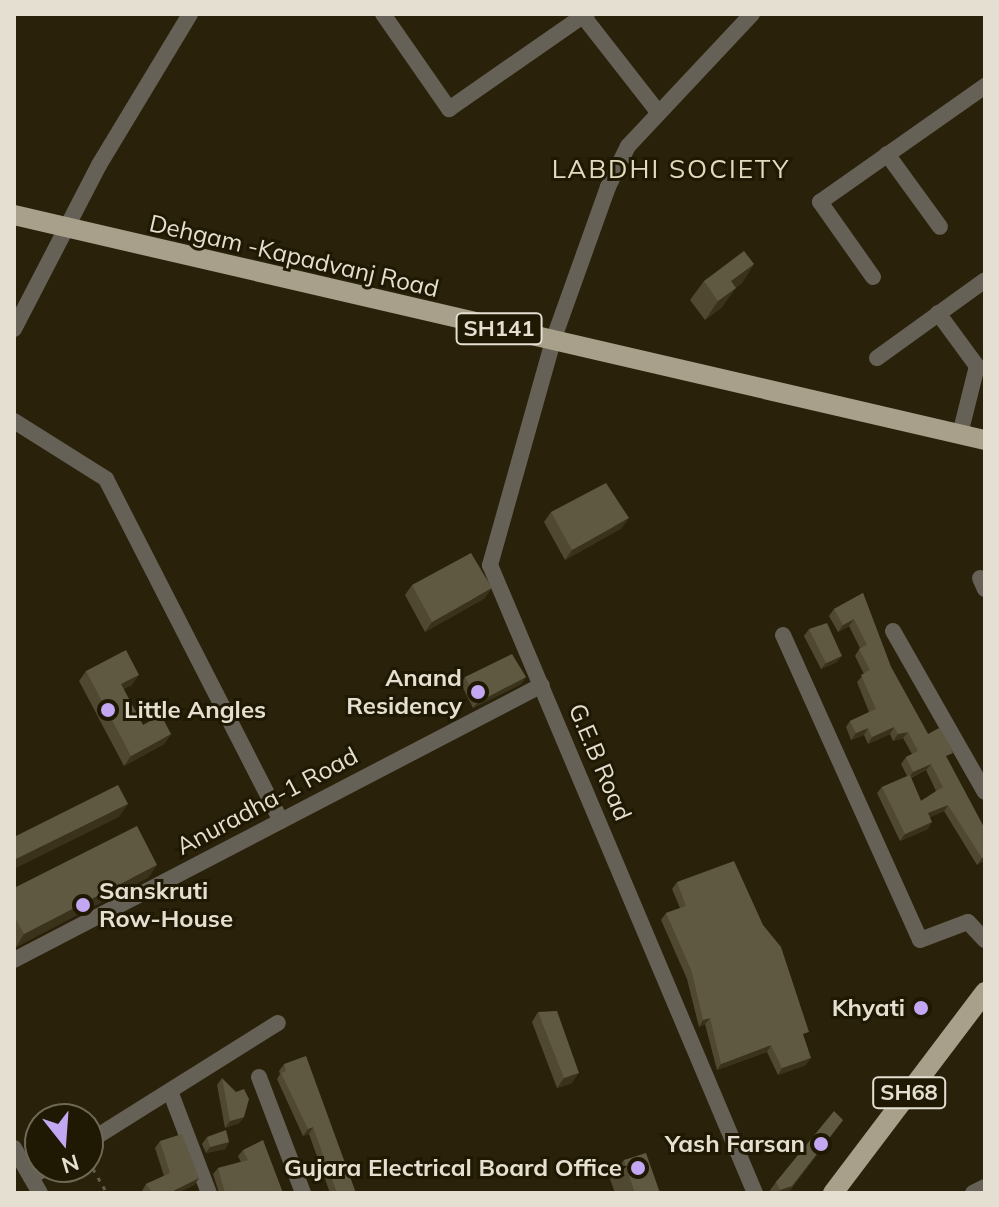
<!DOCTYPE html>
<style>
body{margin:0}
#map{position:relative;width:999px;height:1207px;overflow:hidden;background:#29210a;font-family:Mulish,sans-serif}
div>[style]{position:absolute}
.path>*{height:3px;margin-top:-1.5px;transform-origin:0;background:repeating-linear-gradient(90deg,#625a46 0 4px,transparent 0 10px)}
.minor>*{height:16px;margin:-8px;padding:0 8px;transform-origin:8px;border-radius:8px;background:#656156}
.major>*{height:20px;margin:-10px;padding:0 10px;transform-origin:10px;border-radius:10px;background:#a8a08a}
.wall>*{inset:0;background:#504831}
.shaded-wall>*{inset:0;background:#3a321a}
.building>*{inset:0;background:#605942}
.dots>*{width:22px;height:22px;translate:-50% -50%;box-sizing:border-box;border:4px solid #1f1802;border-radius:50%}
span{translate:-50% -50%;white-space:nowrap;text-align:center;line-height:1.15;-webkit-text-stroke:6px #1f1802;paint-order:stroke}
.shield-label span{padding:2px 6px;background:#1f1802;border:2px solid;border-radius:6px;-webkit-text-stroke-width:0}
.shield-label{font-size:22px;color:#e4dfd1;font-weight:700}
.street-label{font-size:24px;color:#e4dfd1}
.poi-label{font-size:24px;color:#e4dfd1;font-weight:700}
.right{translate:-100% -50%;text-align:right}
.left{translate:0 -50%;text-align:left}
.neighbourhood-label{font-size:26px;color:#e3dabd;letter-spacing:2px}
.frame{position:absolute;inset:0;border:16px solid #e4dfd1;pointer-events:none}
.north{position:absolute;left:24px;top:1103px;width:80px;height:80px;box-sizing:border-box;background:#1f1802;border:2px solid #6e6855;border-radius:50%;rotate:163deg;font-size:22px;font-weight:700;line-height:32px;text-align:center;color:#e4dfd1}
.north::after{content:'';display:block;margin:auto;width:28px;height:36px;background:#c3a7f2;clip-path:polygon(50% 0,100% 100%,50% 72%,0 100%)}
</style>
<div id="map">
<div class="path">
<i style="left:88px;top:1160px;width:38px;rotate:60deg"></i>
</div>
<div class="minor">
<i style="left:383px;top:14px;width:116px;rotate:55.2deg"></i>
<i style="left:449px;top:109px;width:163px;rotate:-34.8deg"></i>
<i style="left:587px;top:14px;width:4px;rotate:153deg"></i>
<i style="left:583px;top:16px;width:122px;rotate:52deg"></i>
<i style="left:752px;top:14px;width:181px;rotate:133.2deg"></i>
<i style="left:628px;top:146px;width:46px;rotate:116deg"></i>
<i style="left:608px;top:187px;width:164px;rotate:109.7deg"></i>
<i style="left:553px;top:341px;width:233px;rotate:105.7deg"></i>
<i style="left:490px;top:565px;width:682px;rotate:67.12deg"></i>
<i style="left:887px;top:154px;width:90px;rotate:54deg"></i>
<i style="left:873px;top:277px;width:92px;rotate:-125.2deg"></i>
<i style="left:820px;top:202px;width:202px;rotate:-35.1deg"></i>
<i style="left:938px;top:313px;width:66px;rotate:53.7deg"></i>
<i style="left:977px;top:366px;width:70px;rotate:104deg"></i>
<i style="left:14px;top:329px;width:185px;rotate:-62.6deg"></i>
<i style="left:99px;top:165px;width:176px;rotate:-58.9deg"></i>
<i style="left:877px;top:358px;width:133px;rotate:-35.8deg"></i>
<i style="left:14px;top:421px;width:109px;rotate:32.2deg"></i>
<i style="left:106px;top:479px;width:384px;rotate:62.9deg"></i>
<i style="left:980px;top:578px;width:12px;rotate:66deg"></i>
<i style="left:893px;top:631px;width:185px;rotate:60.3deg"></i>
<i style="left:783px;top:635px;width:334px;rotate:65.8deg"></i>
<i style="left:920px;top:940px;width:51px;rotate:-20.6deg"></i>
<i style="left:968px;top:922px;width:25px;rotate:47deg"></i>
<i style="left:14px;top:960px;width:595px;rotate:-27.51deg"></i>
<i style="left:259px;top:1077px;width:124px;rotate:69.2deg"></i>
<i style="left:170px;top:1091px;width:109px;rotate:69.1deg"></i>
<i style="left:88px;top:1142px;width:224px;rotate:-32.1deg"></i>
<i style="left:14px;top:1148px;width:52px;rotate:60deg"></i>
<i style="left:31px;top:1177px;width:19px;rotate:-32deg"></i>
<i style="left:973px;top:1193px;width:13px;rotate:-27deg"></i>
</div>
<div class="major">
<i style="left:14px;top:215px;width:997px;rotate:13.05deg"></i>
<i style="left:833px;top:1193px;width:252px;rotate:-52.9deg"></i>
</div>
<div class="wall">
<i style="clip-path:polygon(754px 264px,741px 284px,735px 288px,722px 307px,705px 320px,690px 300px,704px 281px)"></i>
<i style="clip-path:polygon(551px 512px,622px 528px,565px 560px,544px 522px)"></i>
<i style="clip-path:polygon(412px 585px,485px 598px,425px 632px,405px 595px)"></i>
<i style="clip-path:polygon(evenodd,863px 593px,891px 667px,928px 734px,948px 760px,985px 860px,977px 865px,944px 811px,930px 817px,928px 829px,900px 841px,877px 793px,882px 787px,907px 776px,901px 764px,906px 757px,912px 754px,903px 738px,893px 741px,890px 734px,868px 744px,864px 735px,851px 740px,846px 727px,850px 721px,869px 712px,857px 682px,864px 674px,855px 656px,860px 648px,849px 626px,838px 632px,829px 616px,834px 609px,863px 593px,926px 770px,936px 791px,921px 801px,911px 778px,926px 770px)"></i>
<i style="clip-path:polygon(809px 629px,837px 662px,821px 669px,804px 636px)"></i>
<i style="clip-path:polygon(86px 671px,132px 685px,123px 689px,143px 725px,171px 734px,164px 744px,124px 766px,79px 681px)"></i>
<i style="clip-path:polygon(465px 677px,526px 677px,521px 684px,473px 708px,461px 684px)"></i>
<i style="clip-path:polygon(149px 877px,16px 947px,14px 944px,14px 888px)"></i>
<i style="clip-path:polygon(677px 882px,804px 1039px,806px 1065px,778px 1075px,767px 1052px,717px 1070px,705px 1024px,699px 1027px,687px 979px,661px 920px,666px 913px,680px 908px,672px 889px)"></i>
<i style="clip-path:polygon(538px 1012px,572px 1083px,557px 1088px,532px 1022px)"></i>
<i style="clip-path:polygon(284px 1064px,356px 1193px,330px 1193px,309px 1134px,303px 1136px,277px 1079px,280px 1074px,279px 1071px)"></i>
<i style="clip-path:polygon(222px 1078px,244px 1117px,239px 1123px,225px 1128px,217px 1085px)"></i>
<i style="clip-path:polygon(843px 1120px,788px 1193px,768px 1193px,776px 1182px)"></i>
<i style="clip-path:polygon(207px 1137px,229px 1142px,225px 1149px,206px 1153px,202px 1144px)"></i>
<i style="clip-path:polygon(160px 1141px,199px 1178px,194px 1185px,177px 1193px,143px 1193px,142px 1191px,146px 1184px,164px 1176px,155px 1148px)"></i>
<i style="clip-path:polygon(243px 1150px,283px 1193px,219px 1193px,213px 1174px,218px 1168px,241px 1162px,238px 1156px)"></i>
<i style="clip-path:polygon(624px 1160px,660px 1193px,615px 1193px,610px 1179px)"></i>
</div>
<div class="shaded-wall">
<i style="clip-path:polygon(754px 264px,741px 284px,718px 301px,731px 281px)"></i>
<i style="clip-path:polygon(736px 288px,722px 307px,705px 320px,718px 301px)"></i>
<i style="clip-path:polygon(629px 518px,622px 528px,565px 560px,572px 550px)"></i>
<i style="clip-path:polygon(492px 588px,485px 598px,425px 632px,432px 622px)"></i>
<i style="clip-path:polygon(854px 619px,849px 626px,838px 632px,843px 625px)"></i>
<i style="clip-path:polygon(842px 656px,837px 662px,821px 669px,826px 663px)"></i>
<i style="clip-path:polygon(139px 675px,132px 685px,114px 694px,121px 684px)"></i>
<i style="clip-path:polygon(526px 677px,521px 684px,473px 708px,478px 702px)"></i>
<i style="clip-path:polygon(894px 727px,890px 734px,868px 744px,872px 737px)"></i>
<i style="clip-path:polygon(868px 728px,864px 735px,851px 740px,856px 733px)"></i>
<i style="clip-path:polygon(908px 732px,903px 738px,893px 741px,898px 734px)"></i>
<i style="clip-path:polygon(171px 734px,164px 744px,124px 766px,131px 756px)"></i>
<i style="clip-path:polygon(931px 764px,926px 770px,908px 779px,913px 772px)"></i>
<i style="clip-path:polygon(128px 804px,119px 817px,14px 869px,14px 860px)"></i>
<i style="clip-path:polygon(948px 805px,944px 811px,924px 820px,928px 813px)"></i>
<i style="clip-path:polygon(932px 822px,928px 829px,900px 841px,905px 834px)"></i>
<i style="clip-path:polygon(985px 856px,985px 860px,977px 865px,982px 858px)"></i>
<i style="clip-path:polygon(157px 865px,149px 877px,16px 947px,24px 934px)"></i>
<i style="clip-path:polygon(710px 1018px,705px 1024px,699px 1027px,703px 1020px)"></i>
<i style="clip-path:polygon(771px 1045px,767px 1052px,717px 1070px,721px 1064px)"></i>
<i style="clip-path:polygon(811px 1058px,806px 1065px,778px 1075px,782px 1068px)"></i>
<i style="clip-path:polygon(579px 1073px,572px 1083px,557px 1088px,564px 1078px)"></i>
<i style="clip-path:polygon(244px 1117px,239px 1123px,225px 1128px,230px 1121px)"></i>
<i style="clip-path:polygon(843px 1120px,788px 1193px,778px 1193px,780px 1190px)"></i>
<i style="clip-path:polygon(313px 1127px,309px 1134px,303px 1136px,308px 1129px)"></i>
<i style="clip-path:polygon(229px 1142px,225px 1149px,206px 1153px,210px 1147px)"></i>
<i style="clip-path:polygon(199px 1178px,194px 1185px,177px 1193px,169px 1193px)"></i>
</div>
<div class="building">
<i style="clip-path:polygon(744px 251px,754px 264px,731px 281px,736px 288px,718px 301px,704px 281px)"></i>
<i style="clip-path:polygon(606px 483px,629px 518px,572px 550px,551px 512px)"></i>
<i style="clip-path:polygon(471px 553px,492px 588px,432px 622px,412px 585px)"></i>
<i style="clip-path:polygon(863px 593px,891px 667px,928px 734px,939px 728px,946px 738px,953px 753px,946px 756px,985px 829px,985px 856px,982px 858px,948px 805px,928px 813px,932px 822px,905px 834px,882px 787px,910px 775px,921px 801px,943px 787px,931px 764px,913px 772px,906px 757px,918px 751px,908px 732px,898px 734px,894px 727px,872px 737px,868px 728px,856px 733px,850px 721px,876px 709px,861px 675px,870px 670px,859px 649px,867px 645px,854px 619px,843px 625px,834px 609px)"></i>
<i style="clip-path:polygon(827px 623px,842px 656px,826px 663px,809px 629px)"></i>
<i style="clip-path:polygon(126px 650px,139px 675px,121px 684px,143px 725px,161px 715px,171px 734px,131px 756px,86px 671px)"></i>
<i style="clip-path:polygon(512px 654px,526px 677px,478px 702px,465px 677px)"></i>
<i style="clip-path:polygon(118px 785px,128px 804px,14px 860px,14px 837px)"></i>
<i style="clip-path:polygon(137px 826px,157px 865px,24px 934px,14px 916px,14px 888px)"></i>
<i style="clip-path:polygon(734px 861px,763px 925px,781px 947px,809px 1032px,803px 1034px,811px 1058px,782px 1068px,771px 1045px,721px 1064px,710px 1018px,703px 1020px,692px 972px,666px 913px,686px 906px,677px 882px)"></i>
<i style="clip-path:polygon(557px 1011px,579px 1073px,564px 1078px,538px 1012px)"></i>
<i style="clip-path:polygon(306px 1056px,356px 1193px,337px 1193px,313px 1127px,308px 1129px,281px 1073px,286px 1071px,284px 1064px)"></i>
<i style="clip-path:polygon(222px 1078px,236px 1092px,244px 1089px,249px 1099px,244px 1117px,230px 1121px)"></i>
<i style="clip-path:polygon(834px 1111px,843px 1120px,792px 1186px,780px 1190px,776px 1182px)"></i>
<i style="clip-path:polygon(226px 1130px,229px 1142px,210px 1147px,207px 1137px)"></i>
<i style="clip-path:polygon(182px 1134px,199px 1178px,169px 1193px,153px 1193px,146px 1184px,170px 1173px,160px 1141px)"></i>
<i style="clip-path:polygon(263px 1140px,283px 1193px,225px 1193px,218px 1168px,248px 1160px,243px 1150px)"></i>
<i style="clip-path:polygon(646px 1153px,660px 1193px,635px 1193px,624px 1160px)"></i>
</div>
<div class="dots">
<i style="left:478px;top:692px;background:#c3a7f2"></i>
<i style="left:108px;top:710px;background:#c3a7f2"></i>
<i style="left:83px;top:905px;background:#c3a7f2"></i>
<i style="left:921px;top:1008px;background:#c3a7f2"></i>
<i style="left:821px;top:1144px;background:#c3a7f2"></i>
<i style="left:638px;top:1168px;background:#c3a7f2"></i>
</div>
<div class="shield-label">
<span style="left:499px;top:329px">SH141</span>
<span style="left:909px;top:1093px">SH68</span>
</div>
<div class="street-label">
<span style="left:294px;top:256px;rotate:13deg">Dehgam -Kapadvanj Road</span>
<span style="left:600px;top:762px;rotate:67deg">G.E.B Road</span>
<span style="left:267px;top:801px;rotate:-28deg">Anuradha-1 Road</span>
</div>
<div class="poi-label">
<span class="right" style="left:462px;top:692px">Anand<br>Residency</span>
<span class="left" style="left:124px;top:710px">Little Angles</span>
<span class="left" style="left:99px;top:905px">Sanskruti<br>Row-House</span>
<span class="right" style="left:905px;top:1008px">Khyati</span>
<span class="right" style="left:805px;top:1144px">Yash Farsan</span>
<span class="right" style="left:622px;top:1168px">Gujara Electrical Board Office</span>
</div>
<div class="neighbourhood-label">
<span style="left:671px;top:169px">LABDHI SOCIETY</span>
</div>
<div class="frame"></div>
<div class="north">N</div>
</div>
